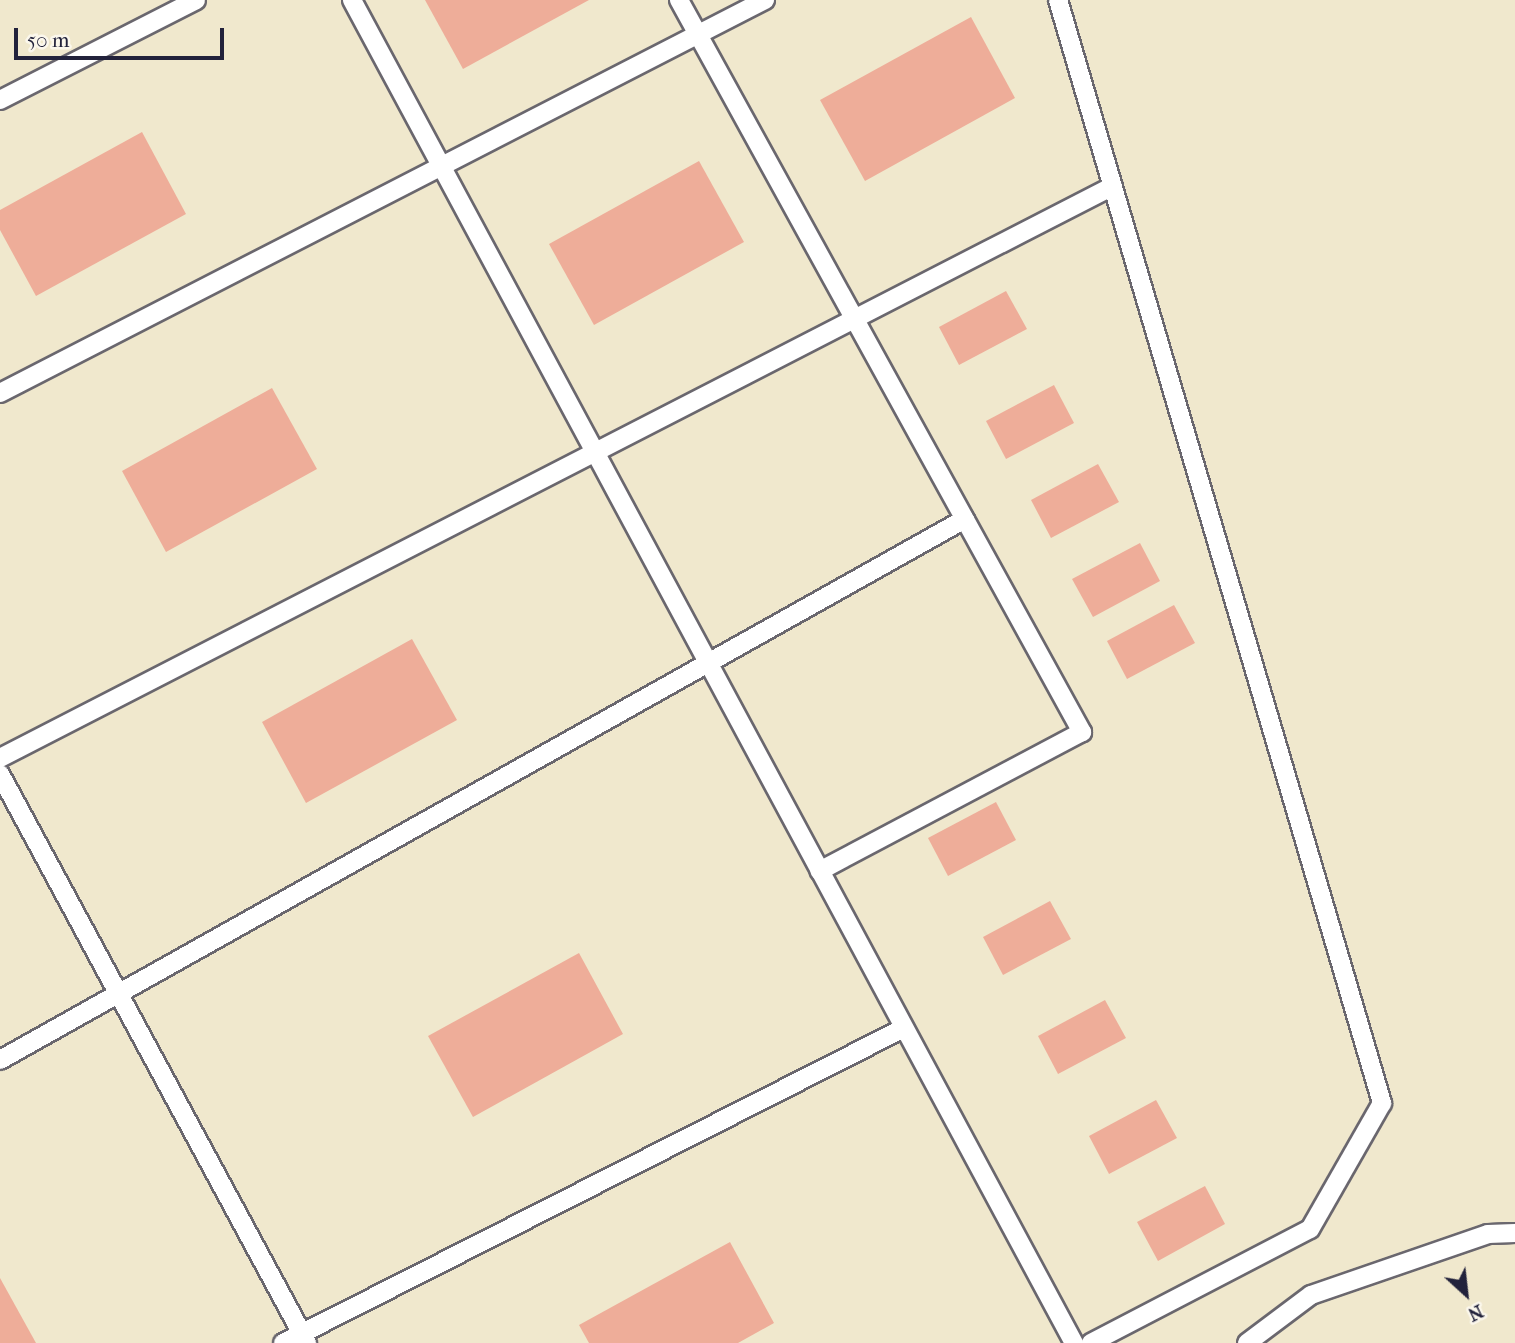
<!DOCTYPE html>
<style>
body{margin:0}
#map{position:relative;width:1515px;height:1343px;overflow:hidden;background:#f0e8cd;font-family:"IM FELL French Canon",serif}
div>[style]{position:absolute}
.building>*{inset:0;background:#eead99}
.roads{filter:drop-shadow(2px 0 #6a676e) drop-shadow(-2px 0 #6a676e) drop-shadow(0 2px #6a676e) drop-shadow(0 -2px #6a676e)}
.service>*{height:18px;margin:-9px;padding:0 9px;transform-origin:9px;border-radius:9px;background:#fff}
span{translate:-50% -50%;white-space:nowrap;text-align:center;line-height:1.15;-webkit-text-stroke:5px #fbf7ec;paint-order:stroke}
.north{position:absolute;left:1431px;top:1259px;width:70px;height:70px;-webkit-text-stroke:5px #fbf7ec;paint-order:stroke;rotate:153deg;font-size:19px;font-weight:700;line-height:28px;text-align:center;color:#22223b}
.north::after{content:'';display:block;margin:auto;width:24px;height:32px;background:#22223b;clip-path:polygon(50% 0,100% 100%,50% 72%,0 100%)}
.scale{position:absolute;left:14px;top:28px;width:210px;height:32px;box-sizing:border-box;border:4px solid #22223b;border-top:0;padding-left:9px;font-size:21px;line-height:24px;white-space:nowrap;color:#22223b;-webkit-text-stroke:5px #fbf7ec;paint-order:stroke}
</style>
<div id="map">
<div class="building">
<i style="clip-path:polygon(425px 0,589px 0,463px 69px)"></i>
<i style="clip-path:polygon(971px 17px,1015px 98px,865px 181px,820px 100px)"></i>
<i style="clip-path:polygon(142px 132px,186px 214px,36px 296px,0 230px,0 210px)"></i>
<i style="clip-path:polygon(699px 161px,744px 242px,594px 325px,549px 244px)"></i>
<i style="clip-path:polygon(1006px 291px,1027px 329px,959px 365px,939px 327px)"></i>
<i style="clip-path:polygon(1054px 385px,1074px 423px,1006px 459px,986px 421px)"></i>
<i style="clip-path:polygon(272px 388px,317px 469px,166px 552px,122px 471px)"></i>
<i style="clip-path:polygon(1098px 464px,1119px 502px,1051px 538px,1031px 500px)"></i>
<i style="clip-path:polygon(1140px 543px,1160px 581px,1093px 617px,1072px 579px)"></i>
<i style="clip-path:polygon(1174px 605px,1195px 643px,1127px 679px,1107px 641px)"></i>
<i style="clip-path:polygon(412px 639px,457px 720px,306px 803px,262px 722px)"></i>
<i style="clip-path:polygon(996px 802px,1016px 840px,948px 876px,928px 838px)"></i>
<i style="clip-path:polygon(1050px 901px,1071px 939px,1003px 975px,983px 937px)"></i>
<i style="clip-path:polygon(579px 953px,623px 1034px,473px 1117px,428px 1036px)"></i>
<i style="clip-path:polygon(1105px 1000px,1126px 1038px,1058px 1074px,1038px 1036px)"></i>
<i style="clip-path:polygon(1156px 1100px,1177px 1138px,1109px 1174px,1089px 1136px)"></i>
<i style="clip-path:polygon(1205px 1186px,1225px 1224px,1158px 1261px,1137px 1222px)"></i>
<i style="clip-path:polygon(730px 1242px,774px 1323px,738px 1343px,589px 1343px,579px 1325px)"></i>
<i style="clip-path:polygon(0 1278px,36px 1343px,0 1343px)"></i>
</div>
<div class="roads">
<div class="service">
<i style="left:352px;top:0;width:1525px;rotate:61.74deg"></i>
<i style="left:679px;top:0;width:836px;rotate:61.17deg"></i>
<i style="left:1082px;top:732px;width:297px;rotate:152.1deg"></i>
<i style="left:1058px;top:0;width:1150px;rotate:73.63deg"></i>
<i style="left:1382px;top:1103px;width:145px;rotate:119.7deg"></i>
<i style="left:1310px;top:1229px;width:247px;rotate:152.5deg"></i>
<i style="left:0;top:100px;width:220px;rotate:-27deg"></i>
<i style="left:0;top:393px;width:860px;rotate:-27.19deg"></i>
<i style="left:0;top:758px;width:1251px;rotate:-27.2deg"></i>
<i style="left:0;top:774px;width:647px;rotate:61.65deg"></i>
<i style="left:0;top:1060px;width:1106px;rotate:-29.28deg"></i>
<i style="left:283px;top:1343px;width:696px;rotate:-26.9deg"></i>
<i style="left:1247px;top:1343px;width:80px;rotate:-36.9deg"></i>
<i style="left:1311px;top:1295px;width:187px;rotate:-19deg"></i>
<i style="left:1488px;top:1234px;width:27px;rotate:-2deg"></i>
</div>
</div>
<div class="north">N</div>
<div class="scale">50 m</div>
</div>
